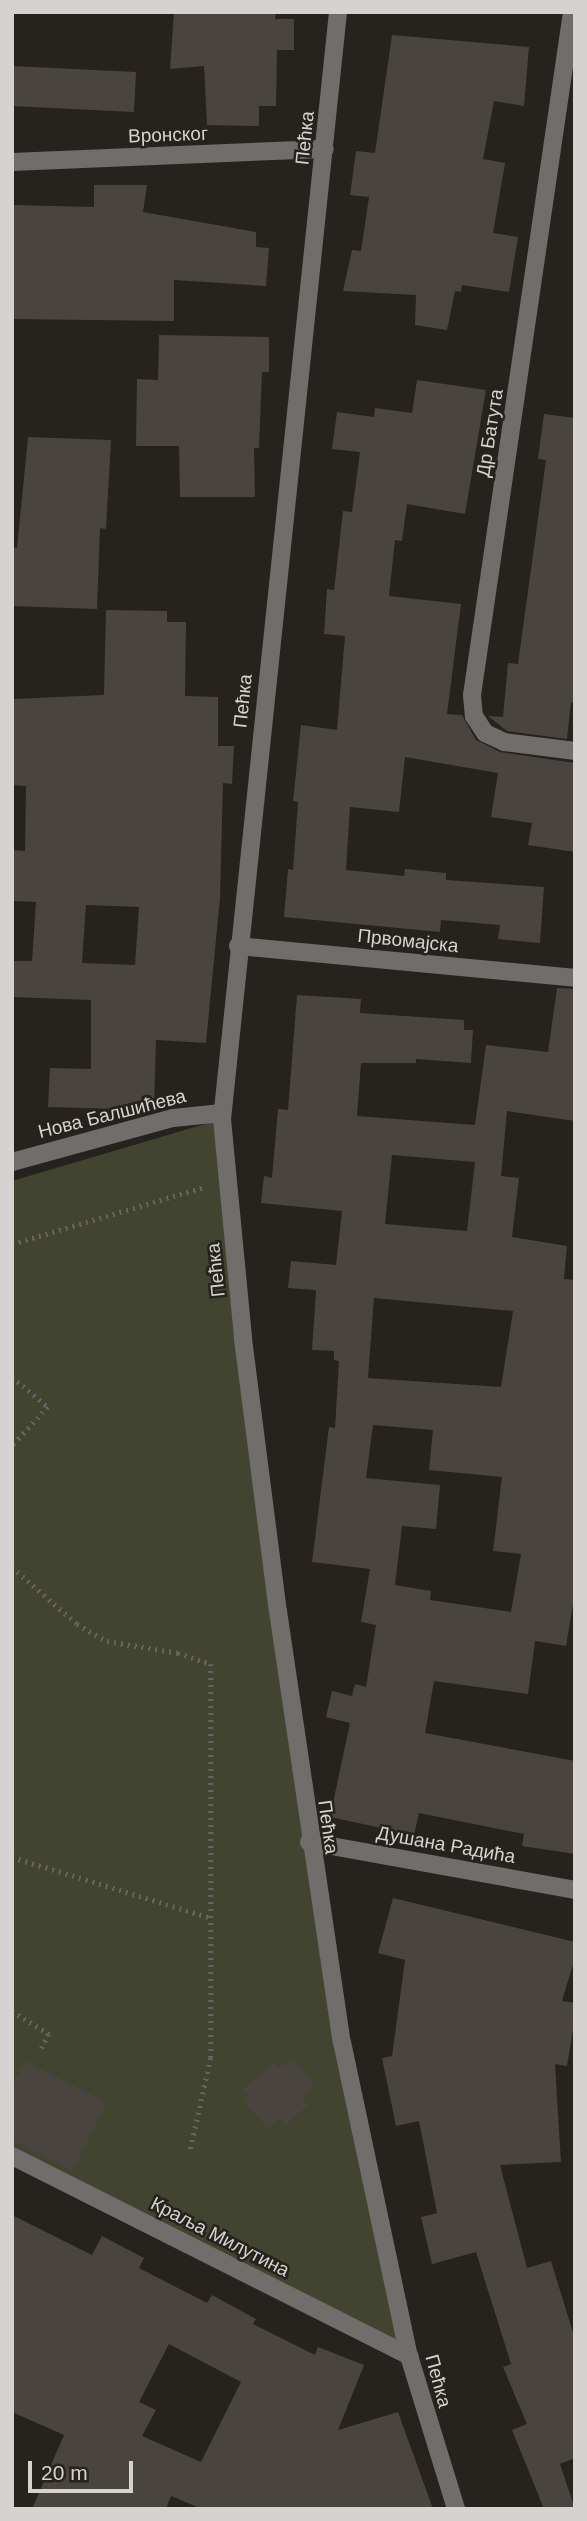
<!DOCTYPE html>
<meta charset="utf-8">
<style>
body{margin:0}
#map{position:relative;width:587px;height:2521px;overflow:hidden;background:#26221d;font-family:Arial,sans-serif}
div>[style]{position:absolute}
.green>*{inset:0;background:#41452f}
.building>*{inset:0;background:#49443f}
.path>*{height:4.5px;margin-top:-2.25px;transform-origin:0;background:repeating-linear-gradient(90deg,#67645f 0 2px,transparent 0 7px)}
.minor>*{height:18px;margin:-9px;padding:0 9px;transform-origin:9px;border-radius:9px;background:#706d6b}
span{translate:-50% -50%;white-space:nowrap;text-align:center;line-height:1.15;-webkit-text-stroke:5px #26221d;paint-order:stroke}
.street-label{font-size:19px;color:#d5d3cf}
.frame{position:absolute;inset:0;border:14px solid #d5d3cf;pointer-events:none}
.scale{position:absolute;left:28px;top:2461px;width:105px;height:32px;box-sizing:border-box;border:4px solid #d5d3cf;border-top:0;padding-left:9px;font-size:21px;line-height:24px;white-space:nowrap;color:#d5d3cf;-webkit-text-stroke:5px #26221d;paint-order:stroke}
</style>
<div id="map">
<div class="green">
<i style="clip-path:polygon(222px 1119px,309px 1842px,409px 2356px,12px 2156px,12px 1181px)"></i>
</div>
<div class="building">
<i style="clip-path:polygon(174px 12px,276px 12px,275px 19px,294px 19px,294px 50px,277px 50px,276px 106px,259px 106px,259px 126px,207px 125px,204px 66px,170px 69px)"></i>
<i style="clip-path:polygon(392px 35px,529px 47px,524px 106px,494px 101px,483px 159px,505px 163px,493px 233px,518px 237px,509px 292px,462px 285px,461px 292px,455px 291px,447px 330px,415px 325px,416px 295px,343px 291px,352px 250px,361px 251px,369px 197px,350px 195px,356px 151px,375px 153px)"></i>
<i style="clip-path:polygon(12px 66px,136px 72px,134px 112px,12px 106px)"></i>
<i style="clip-path:polygon(94px 185px,147px 185px,143px 212px,256px 232px,256px 247px,269px 248px,266px 286px,174px 280px,174px 321px,12px 319px,12px 205px,94px 207px)"></i>
<i style="clip-path:polygon(159px 335px,269px 337px,269px 372px,262px 372px,259px 448px,254px 448px,255px 497px,180px 497px,179px 446px,136px 446px,137px 379px,158px 380px)"></i>
<i style="clip-path:polygon(417px 380px,486px 390px,465px 514px,407px 504px,402px 541px,395px 540px,389px 596px,461px 604px,447px 714px,462px 715px,476px 740px,500px 752px,575px 763px,575px 852px,528px 845px,532px 823px,491px 817px,498px 773px,405px 757px,399px 812px,350px 807px,346px 870px,404px 876px,405px 869px,446px 873px,446px 880px,544px 887px,540px 943px,498px 939px,500px 925px,441px 920px,440px 932px,284px 917px,288px 869px,293px 870px,298px 802px,293px 801px,301px 725px,337px 730px,345px 636px,324px 634px,327px 589px,334px 590px,343px 511px,352px 512px,360px 452px,332px 449px,337px 412px,374px 417px,375px 408px,412px 413px)"></i>
<i style="clip-path:polygon(544px 414px,575px 418px,575px 702px,571px 702px,567px 739px,507px 731px,488px 716px,503px 717px,508px 663px,518px 664px,546px 460px,538px 459px)"></i>
<i style="clip-path:polygon(28px 437px,111px 440px,106px 529px,100px 528px,97px 609px,12px 606px,12px 547px,17px 548px)"></i>
<i style="clip-path:polygon(evenodd,106px 610px,167px 611px,167px 622px,186px 622px,185px 696px,218px 697px,218px 746px,234px 746px,232px 784px,223px 783px,220px 898px,206px 1043px,156px 1040px,154px 1110px,48px 1107px,50px 1068px,91px 1069px,91px 1000px,12px 997px,12px 961px,32px 961px,36px 902px,12px 901px,12px 850px,25px 851px,26px 786px,12px 785px,12px 699px,104px 695px,106px 610px,86px 905px,139px 907px,135px 965px,82px 963px,86px 905px)"></i>
<i style="clip-path:polygon(evenodd,557px 988px,575px 989px,575px 1121px,507px 1111px,501px 1176px,519px 1178px,512px 1237px,567px 1246px,564px 1279px,575px 1280px,575px 1592px,566px 1646px,535px 1641px,528px 1694px,434px 1681px,425px 1733px,575px 1761px,575px 1854px,522px 1846px,524px 1834px,419px 1813px,414px 1835px,330px 1817px,350px 1723px,326px 1717px,332px 1691px,352px 1696px,355px 1684px,366px 1687px,376px 1625px,361px 1622px,370px 1569px,312px 1562px,329px 1427px,335px 1428px,339px 1361px,334px 1360px,334px 1351px,312px 1350px,316px 1290px,288px 1288px,291px 1261px,336px 1265px,342px 1211px,261px 1203px,264px 1176px,272px 1178px,278px 1109px,288px 1110px,297px 995px,361px 999px,360px 1013px,464px 1020px,464px 1030px,473px 1030px,471px 1063px,416px 1059px,416px 1063px,361px 1063px,357px 1116px,475px 1125px,486px 1045px,548px 1052px,557px 988px,392px 1155px,475px 1162px,467px 1231px,385px 1224px,392px 1155px,557px 988px,374px 1298px,513px 1311px,501px 1387px,368px 1378px,374px 1298px,557px 988px,373px 1425px,433px 1430px,429px 1470px,502px 1477px,493px 1551px,521px 1554px,511px 1612px,430px 1600px,431px 1591px,395px 1585px,402px 1526px,436px 1529px,440px 1485px,366px 1478px,373px 1425px)"></i>
<i style="clip-path:polygon(393px 1898px,575px 1942px,575px 1958px,562px 2001px,575px 2003px,575px 2018px,567px 2066px,555px 2064px,561px 2162px,500px 2165px,527px 2268px,551px 2261px,575px 2339px,575px 2458px,560px 2464px,575px 2509px,544px 2509px,512px 2430px,527px 2424px,503px 2367px,511px 2364px,476px 2252px,432px 2264px,421px 2217px,437px 2213px,419px 2121px,396px 2126px,382px 2058px,392px 2056px,405px 1960px,378px 1953px)"></i>
<i style="clip-path:polygon(293px 2060px,313px 2082px,303px 2099px,308px 2105px,286px 2125px,279px 2118px,267px 2128px,244px 2101px,249px 2096px,243px 2090px,274px 2062px,279px 2067px)"></i>
<i style="clip-path:polygon(25px 2061px,107px 2102px,72px 2171px,12px 2141px,12px 2086px)"></i>
<i style="clip-path:polygon(evenodd,12px 2215px,92px 2255px,102px 2236px,144px 2258px,139px 2268px,207px 2303px,212px 2295px,256px 2319px,253px 2324px,315px 2355px,318px 2347px,364px 2365px,338px 2430px,398px 2412px,433px 2509px,202px 2509px,171px 2496px,166px 2509px,32px 2509px,64px 2435px,12px 2412px,12px 2215px,169px 2344px,241px 2382px,201px 2462px,142px 2436px,156px 2410px,139px 2402px,169px 2344px)"></i>
</div>
<div class="path">
<i style="left:12px;top:1244px;width:200px;rotate:-16.5deg"></i>
<i style="left:12px;top:1377px;width:47px;rotate:39.8deg"></i>
<i style="left:48px;top:1407px;width:53px;rotate:132.7deg"></i>
<i style="left:12px;top:1567px;width:86px;rotate:41.2deg"></i>
<i style="left:77px;top:1624px;width:34px;rotate:30deg"></i>
<i style="left:107px;top:1641px;width:72px;rotate:9.6deg"></i>
<i style="left:178px;top:1653px;width:35px;rotate:18deg"></i>
<i style="left:211px;top:1664px;width:394px;rotate:90deg"></i>
<i style="left:211px;top:2058px;width:96px;rotate:102.6deg"></i>
<i style="left:12px;top:1857px;width:208px;rotate:17deg"></i>
<i style="left:12px;top:2011px;width:44px;rotate:31.9deg"></i>
<i style="left:49px;top:2034px;width:21px;rotate:118deg"></i>
</div>
<div class="minor">
<i style="left:338px;top:12px;width:1113px;rotate:95.98deg"></i>
<i style="left:222px;top:1119px;width:221px;rotate:84.5deg"></i>
<i style="left:243px;top:1339px;width:274px;rotate:82.7deg"></i>
<i style="left:278px;top:1611px;width:436px;rotate:81.6deg"></i>
<i style="left:342px;top:2042px;width:321px;rotate:78deg"></i>
<i style="left:409px;top:2356px;width:160px;rotate:72.9deg"></i>
<i style="left:572px;top:12px;width:690px;rotate:98.33deg"></i>
<i style="left:472px;top:695px;width:21px;rotate:85deg"></i>
<i style="left:474px;top:716px;width:20px;rotate:57deg"></i>
<i style="left:485px;top:733px;width:21px;rotate:25deg"></i>
<i style="left:504px;top:742px;width:72px;rotate:7.2deg"></i>
<i style="left:12px;top:162px;width:313px;rotate:-2.4deg"></i>
<i style="left:238px;top:946px;width:339px;rotate:5.4deg"></i>
<i style="left:12px;top:1162px;width:167px;rotate:-15.3deg"></i>
<i style="left:173px;top:1118px;width:49px;rotate:-5.8deg"></i>
<i style="left:309px;top:1842px;width:270px;rotate:10.2deg"></i>
<i style="left:12px;top:2156px;width:445px;rotate:26.7deg"></i>
</div>
<div class="street-label">
<span style="left:168px;top:135px;rotate:-2deg">Вронског</span>
<span style="left:305px;top:138px;rotate:-84deg">Пећка</span>
<span style="left:490px;top:433px;rotate:-81deg">Др Батута</span>
<span style="left:243px;top:701px;rotate:-84deg">Пећка</span>
<span style="left:408px;top:941px;rotate:6deg">Првомајска</span>
<span style="left:112px;top:1114px;rotate:-14deg">Нова Балшићева</span>
<span style="left:216px;top:1270px;rotate:-96deg">Пећка</span>
<span style="left:328px;top:1827px;rotate:82deg">Пећка</span>
<span style="left:446px;top:1845px;rotate:10deg">Душана Радића</span>
<span style="left:220px;top:2237px;rotate:27deg">Краља Милутина</span>
<span style="left:438px;top:2381px;rotate:75deg">Пећка</span>
</div>
<div class="frame"></div>
<div class="scale">20 m</div>
</div>
